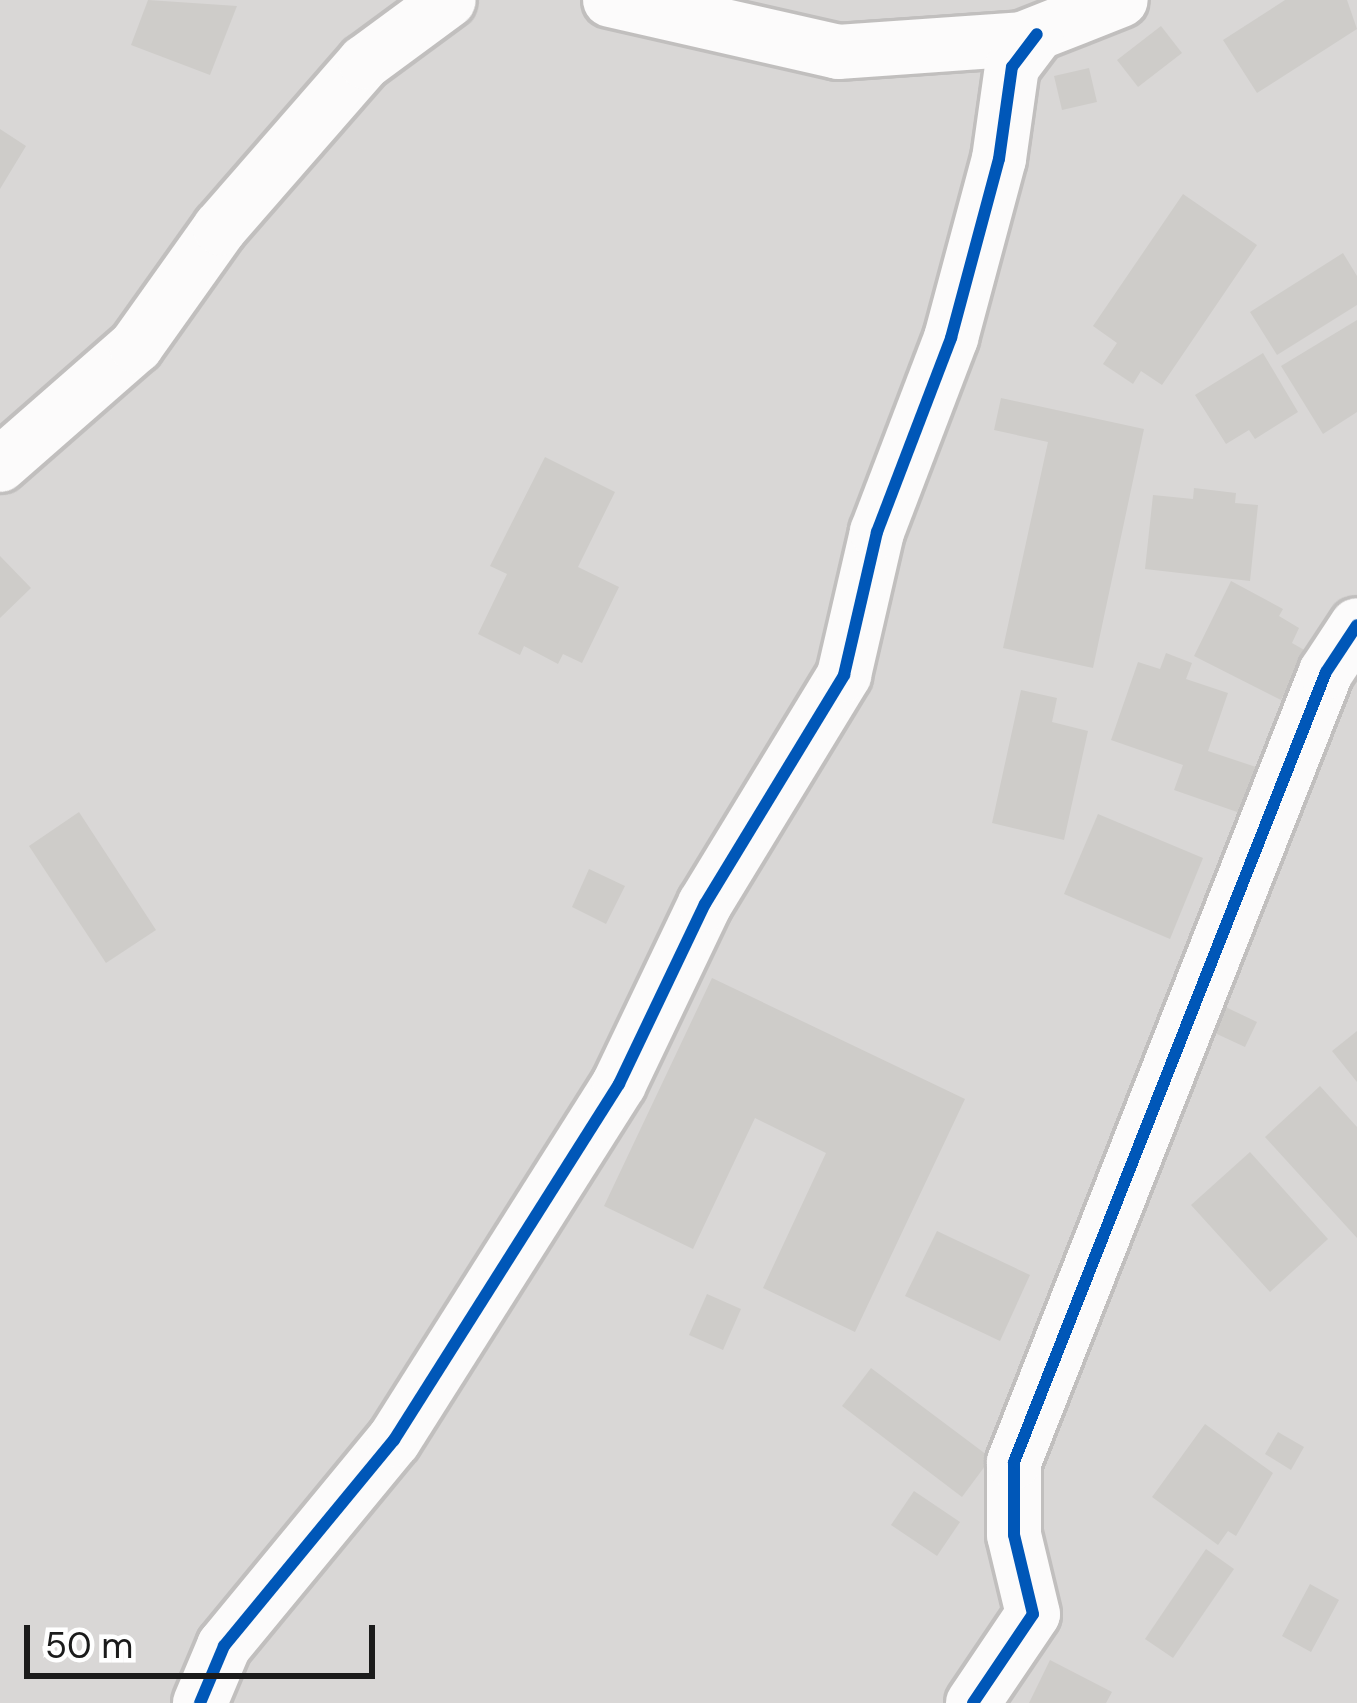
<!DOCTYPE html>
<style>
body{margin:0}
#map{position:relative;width:1357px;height:1703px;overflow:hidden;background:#eae7e4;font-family:"DM Sans",sans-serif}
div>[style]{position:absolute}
.residential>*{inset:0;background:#d9d7d6}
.building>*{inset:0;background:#ceccc9}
.roads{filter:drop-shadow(3px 0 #c1bfbe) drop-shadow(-3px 0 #c1bfbe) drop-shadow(0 3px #c1bfbe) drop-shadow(0 -3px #c1bfbe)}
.minor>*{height:54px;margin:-27px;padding:0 27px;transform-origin:27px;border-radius:27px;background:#fcfbfb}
.cycleway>*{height:12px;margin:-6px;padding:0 6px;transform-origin:6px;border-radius:6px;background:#0057b8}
span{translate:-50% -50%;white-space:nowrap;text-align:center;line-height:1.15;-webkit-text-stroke:12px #fff;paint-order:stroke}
.scale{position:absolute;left:24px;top:1625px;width:351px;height:54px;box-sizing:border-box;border:6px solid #1b1b1b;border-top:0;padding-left:15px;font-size:36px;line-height:42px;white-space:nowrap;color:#1b1b1b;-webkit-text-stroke:9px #fff;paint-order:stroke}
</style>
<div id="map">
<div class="residential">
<i style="clip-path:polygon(0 0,1357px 0,1357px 1703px,0 1703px)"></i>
</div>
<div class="building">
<i style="clip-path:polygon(148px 0,237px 6px,210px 75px,131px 45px)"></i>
<i style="clip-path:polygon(1285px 0,1347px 0,1357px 29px,1257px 93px,1223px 40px)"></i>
<i style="clip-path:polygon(1161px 26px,1182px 53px,1138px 87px,1117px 60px)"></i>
<i style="clip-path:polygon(1089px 68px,1097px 102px,1062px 110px,1054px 76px)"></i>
<i style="clip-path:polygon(0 129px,26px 146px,0 189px)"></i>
<i style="clip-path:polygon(1183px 194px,1257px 245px,1162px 385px,1141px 371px,1133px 384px,1103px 364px,1117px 343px,1093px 326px)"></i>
<i style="clip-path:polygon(1343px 253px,1357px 276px,1357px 305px,1277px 355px,1250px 312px)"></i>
<i style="clip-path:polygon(1357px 320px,1357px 412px,1323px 434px,1281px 366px)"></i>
<i style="clip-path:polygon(1263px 353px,1298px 412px,1255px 439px,1249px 430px,1226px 444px,1195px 395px)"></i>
<i style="clip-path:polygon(1001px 398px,1144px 429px,1093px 668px,1003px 648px,1048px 442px,994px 430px)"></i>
<i style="clip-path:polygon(545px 457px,615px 492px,578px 567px,619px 587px,582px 663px,563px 654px,558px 664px,524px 646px,520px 655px,478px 634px,507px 574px,490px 566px)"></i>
<i style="clip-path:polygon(1194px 488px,1236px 493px,1235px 503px,1258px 505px,1250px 581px,1145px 569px,1153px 495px,1193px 499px)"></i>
<i style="clip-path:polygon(0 556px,31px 588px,0 618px)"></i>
<i style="clip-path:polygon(1231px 581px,1283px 609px,1279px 616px,1299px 628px,1292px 643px,1306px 651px,1281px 700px,1194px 656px)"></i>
<i style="clip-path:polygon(1166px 653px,1192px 663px,1186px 679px,1228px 693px,1208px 751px,1256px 767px,1240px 813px,1174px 790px,1183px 765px,1111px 740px,1138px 662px,1160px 669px)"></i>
<i style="clip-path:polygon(1021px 690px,1057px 698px,1052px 722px,1088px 731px,1064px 840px,992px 823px)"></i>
<i style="clip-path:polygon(79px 812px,156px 930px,106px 963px,29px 846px)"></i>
<i style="clip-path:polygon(1098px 814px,1203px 858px,1170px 939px,1064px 894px)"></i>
<i style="clip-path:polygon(589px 869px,625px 886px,606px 924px,572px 907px)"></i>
<i style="clip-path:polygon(712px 978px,965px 1099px,855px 1332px,763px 1288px,826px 1153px,755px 1118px,693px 1249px,604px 1206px)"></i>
<i style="clip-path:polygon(1215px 1002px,1257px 1022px,1245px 1047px,1204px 1028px)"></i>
<i style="clip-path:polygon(1357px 1031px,1357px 1082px,1332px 1051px)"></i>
<i style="clip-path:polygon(1320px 1086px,1357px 1127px,1357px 1238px,1265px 1137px)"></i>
<i style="clip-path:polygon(1250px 1152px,1328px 1239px,1270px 1292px,1191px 1205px)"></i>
<i style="clip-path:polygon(937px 1231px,1030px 1275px,1000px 1341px,905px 1296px)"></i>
<i style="clip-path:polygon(707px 1294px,741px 1309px,723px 1350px,689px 1335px)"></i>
<i style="clip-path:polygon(871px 1368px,991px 1458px,962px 1497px,842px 1406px)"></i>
<i style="clip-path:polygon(1205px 1424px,1273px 1473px,1236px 1536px,1228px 1531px,1218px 1545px,1152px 1497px)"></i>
<i style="clip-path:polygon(1278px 1432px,1304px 1447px,1291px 1470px,1265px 1454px)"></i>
<i style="clip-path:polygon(914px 1491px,960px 1522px,937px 1556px,891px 1525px)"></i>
<i style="clip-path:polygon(1206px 1549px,1234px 1569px,1173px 1658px,1145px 1639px)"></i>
<i style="clip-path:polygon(1310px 1584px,1339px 1600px,1311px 1652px,1282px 1636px)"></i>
<i style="clip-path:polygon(1050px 1660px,1112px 1692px,1106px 1703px,1029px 1703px)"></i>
</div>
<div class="roads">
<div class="minor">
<i style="left:610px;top:0;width:234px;rotate:12.8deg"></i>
<i style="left:838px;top:52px;width:184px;rotate:-4deg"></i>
<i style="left:1022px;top:39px;width:106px;rotate:-21.5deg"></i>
<i style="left:0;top:465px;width:181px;rotate:-41.2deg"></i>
<i style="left:136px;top:346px;width:145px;rotate:-54.6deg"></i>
<i style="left:220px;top:228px;width:220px;rotate:-48.9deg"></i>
<i style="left:365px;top:62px;width:104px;rotate:-36.4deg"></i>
<i style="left:200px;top:1703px;width:62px;rotate:-67.2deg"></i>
<i style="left:224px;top:1646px;width:267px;rotate:-50.5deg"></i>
<i style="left:394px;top:1440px;width:421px;rotate:-57.7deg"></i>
<i style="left:619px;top:1084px;width:199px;rotate:-64.5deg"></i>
<i style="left:705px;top:904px;width:268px;rotate:-58.7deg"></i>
<i style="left:844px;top:675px;width:147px;rotate:-77deg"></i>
<i style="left:877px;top:532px;width:208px;rotate:-69.1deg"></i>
<i style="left:951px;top:338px;width:185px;rotate:-75deg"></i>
<i style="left:999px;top:159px;width:93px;rotate:-82deg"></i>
<i style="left:1012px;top:67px;width:41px;rotate:-52.9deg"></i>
<i style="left:973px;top:1703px;width:107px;rotate:-56deg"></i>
<i style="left:1033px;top:1614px;width:81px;rotate:-103.5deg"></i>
<i style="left:1014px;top:1535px;width:73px;rotate:-90deg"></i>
<i style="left:1014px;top:1462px;width:849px;rotate:-68.45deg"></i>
<i style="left:1326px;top:672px;width:56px;rotate:-56.6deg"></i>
</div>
</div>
<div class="cycleway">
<i style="left:200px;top:1703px;width:62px;rotate:-67.2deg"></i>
<i style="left:224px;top:1646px;width:267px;rotate:-50.5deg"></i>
<i style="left:394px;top:1440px;width:421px;rotate:-57.7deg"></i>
<i style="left:619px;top:1084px;width:199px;rotate:-64.5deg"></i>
<i style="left:705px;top:904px;width:268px;rotate:-58.7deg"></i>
<i style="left:844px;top:675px;width:147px;rotate:-77deg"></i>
<i style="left:877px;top:532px;width:208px;rotate:-69.1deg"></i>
<i style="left:951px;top:338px;width:185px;rotate:-75deg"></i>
<i style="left:999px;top:159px;width:93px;rotate:-82deg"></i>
<i style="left:1012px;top:67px;width:41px;rotate:-52.9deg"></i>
<i style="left:973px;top:1703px;width:107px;rotate:-56deg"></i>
<i style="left:1033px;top:1614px;width:81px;rotate:-103.5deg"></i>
<i style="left:1014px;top:1535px;width:73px;rotate:-90deg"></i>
<i style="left:1014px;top:1462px;width:849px;rotate:-68.45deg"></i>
<i style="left:1326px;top:672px;width:56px;rotate:-56.6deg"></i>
</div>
<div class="scale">50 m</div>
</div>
